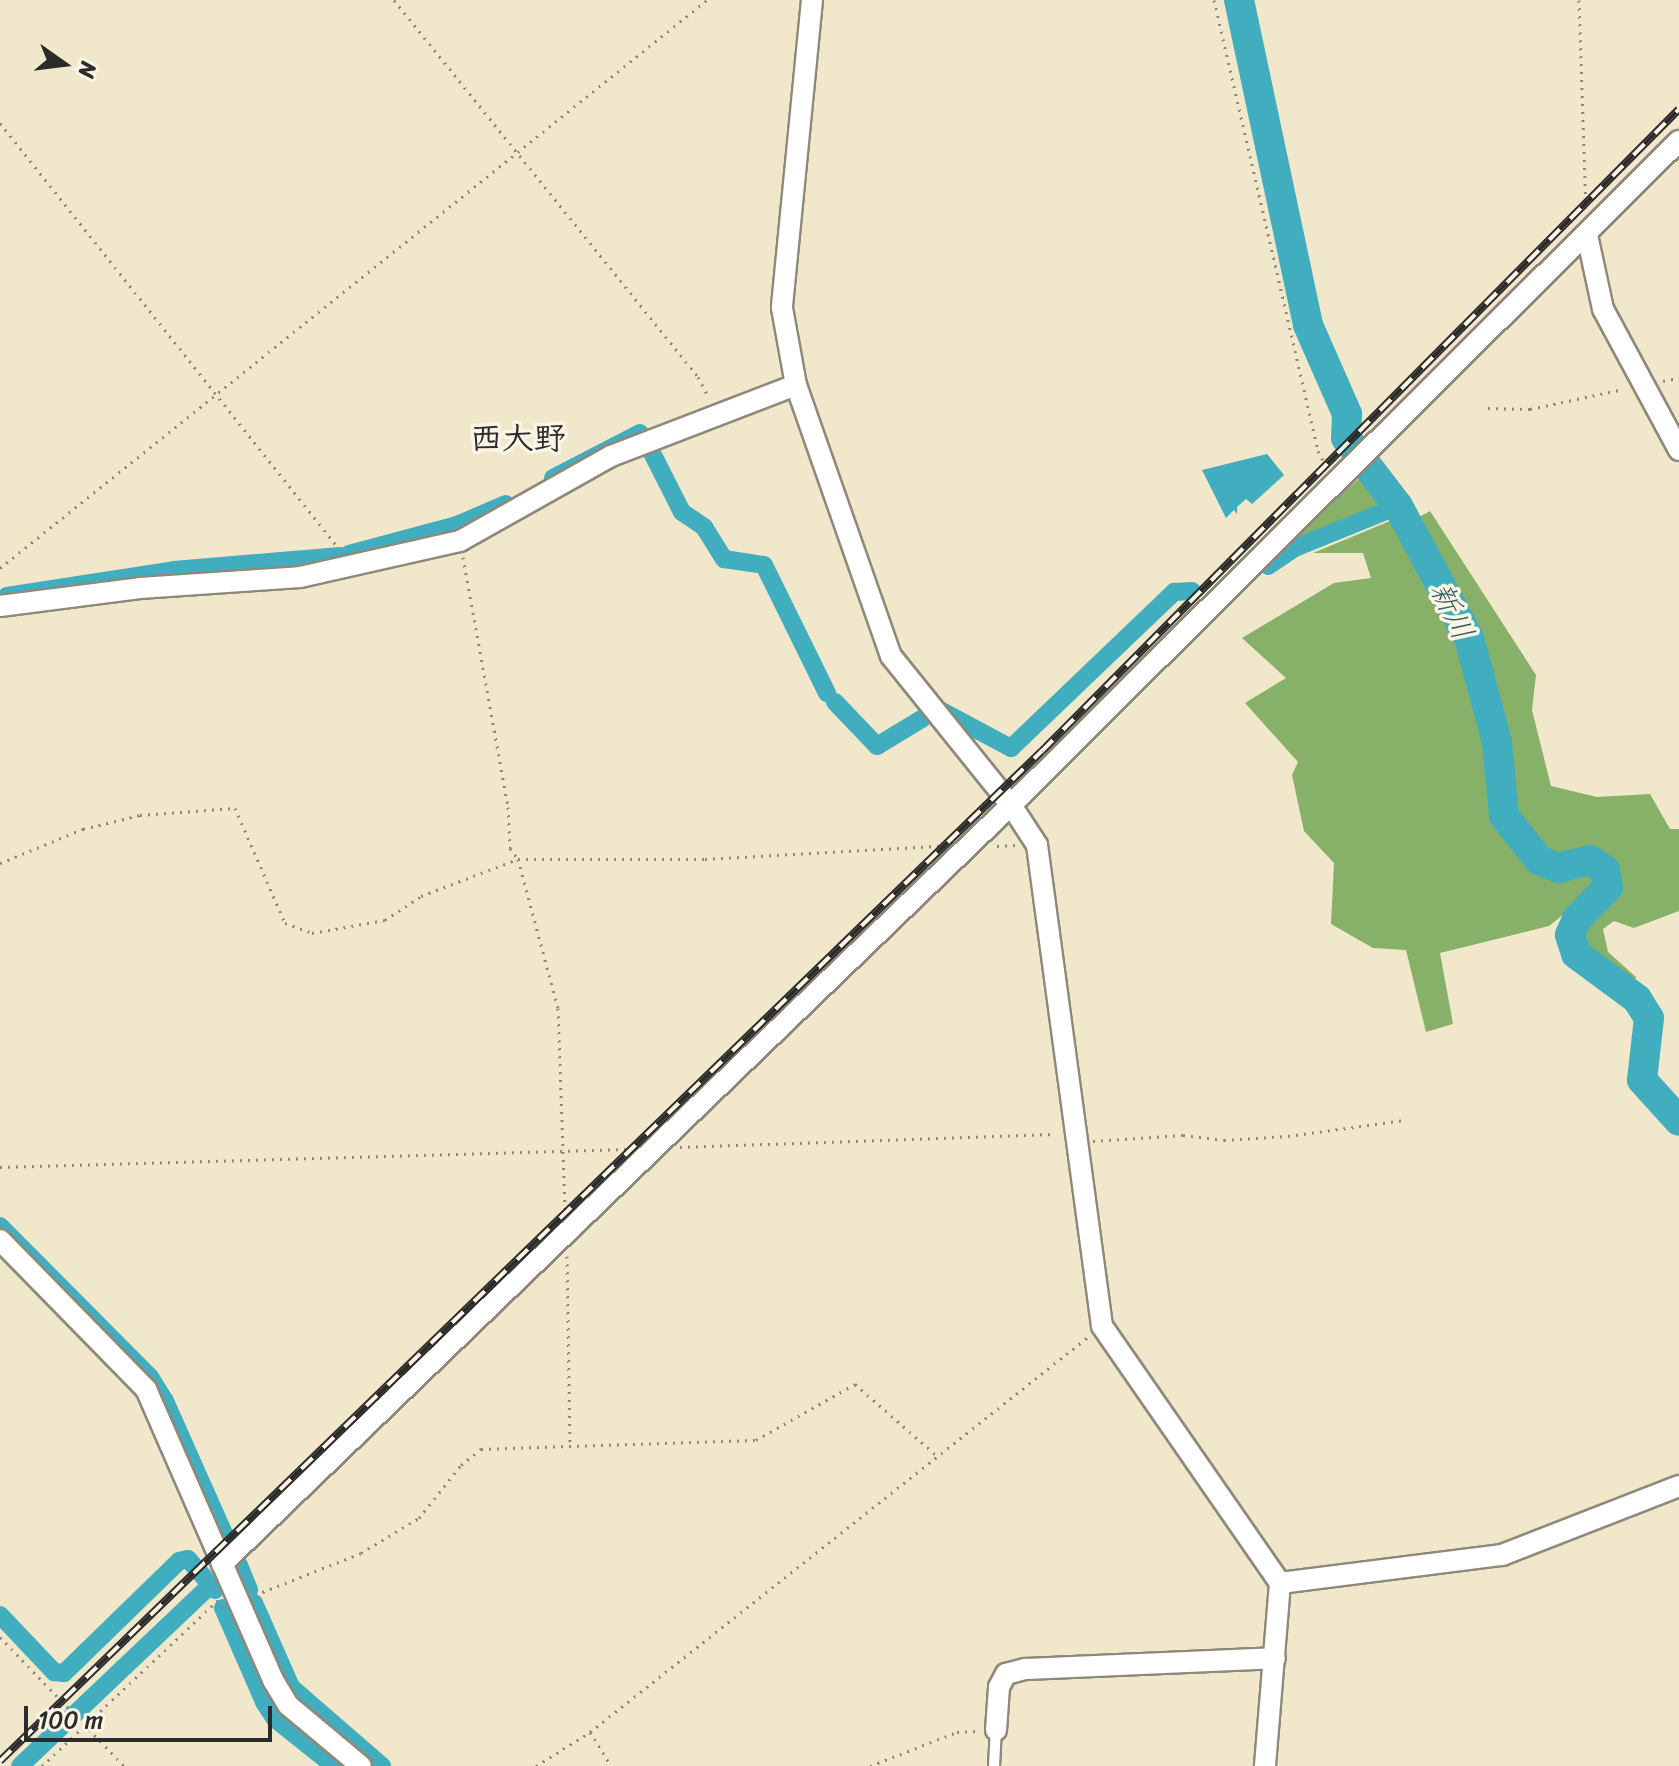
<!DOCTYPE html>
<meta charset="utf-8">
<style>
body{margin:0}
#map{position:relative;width:1679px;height:1766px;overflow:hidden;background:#f1e7ca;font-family:Sriracha,"Klee One",sans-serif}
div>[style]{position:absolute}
.forest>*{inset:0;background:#87b168}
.water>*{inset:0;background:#41aebf}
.canal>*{height:18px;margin:-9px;padding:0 9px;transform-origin:9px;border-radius:9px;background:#41aebf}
.river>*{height:30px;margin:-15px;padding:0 15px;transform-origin:15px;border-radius:15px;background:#41aebf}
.path>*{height:3px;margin-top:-1.5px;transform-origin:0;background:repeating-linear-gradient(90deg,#8e897a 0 2px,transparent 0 8px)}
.roads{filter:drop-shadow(2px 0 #8e897a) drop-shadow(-2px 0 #8e897a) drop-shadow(0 2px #8e897a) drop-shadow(0 -2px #8e897a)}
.lane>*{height:10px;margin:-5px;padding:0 5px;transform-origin:5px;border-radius:5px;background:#fff}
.street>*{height:20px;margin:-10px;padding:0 10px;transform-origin:10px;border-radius:10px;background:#fff}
.rail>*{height:8px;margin-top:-4px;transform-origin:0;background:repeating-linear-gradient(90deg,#fcf5e5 0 15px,#2b2b2b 0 30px);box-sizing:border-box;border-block:2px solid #2b2b2b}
span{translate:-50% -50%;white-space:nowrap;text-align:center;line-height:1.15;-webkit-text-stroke:7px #fcf5e5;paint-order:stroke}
.water-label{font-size:30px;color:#33595f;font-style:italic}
.quarter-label{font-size:32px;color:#2b2b2b;font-weight:700}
.north{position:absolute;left:24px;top:24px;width:80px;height:80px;-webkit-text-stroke:6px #fcf5e5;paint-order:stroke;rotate:104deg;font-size:22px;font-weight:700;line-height:32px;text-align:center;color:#2b2b2b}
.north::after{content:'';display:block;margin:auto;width:28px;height:36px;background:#2b2b2b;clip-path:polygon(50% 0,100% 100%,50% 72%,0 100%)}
.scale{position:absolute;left:24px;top:1706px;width:248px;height:36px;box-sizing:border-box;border:4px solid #2b2b2b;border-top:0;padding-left:10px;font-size:24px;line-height:28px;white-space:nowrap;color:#2b2b2b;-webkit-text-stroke:6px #fcf5e5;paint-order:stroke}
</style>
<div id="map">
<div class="forest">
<i style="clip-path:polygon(1363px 475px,1383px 504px,1287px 543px)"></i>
<i style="clip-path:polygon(1430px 511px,1536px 675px,1532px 710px,1551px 786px,1597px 797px,1650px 794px,1670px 829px,1679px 829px,1679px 911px,1634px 928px,1614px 921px,1603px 929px,1608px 952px,1637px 978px,1624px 980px,1588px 955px,1578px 936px,1613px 885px,1607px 863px,1592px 856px,1554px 862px,1538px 850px,1512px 813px,1491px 675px,1412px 521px)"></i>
<i style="clip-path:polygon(1390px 521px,1461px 654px,1477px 703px,1495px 822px,1531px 865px,1546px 875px,1571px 878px,1585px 871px,1598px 879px,1590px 893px,1549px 926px,1440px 953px,1453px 1024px,1426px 1032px,1406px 950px,1373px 948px,1331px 924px,1334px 863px,1304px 831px,1292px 775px,1298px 762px,1245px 703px,1286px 678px,1242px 638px,1334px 583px,1371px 578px,1363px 553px,1313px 553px)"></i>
</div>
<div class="water">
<i style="clip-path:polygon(1267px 454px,1284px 475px,1252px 504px,1246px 499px,1237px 507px,1237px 514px,1234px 510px,1226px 518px,1202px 470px)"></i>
</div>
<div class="canal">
<i style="left:650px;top:449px;width:71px;rotate:63.1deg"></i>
<i style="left:682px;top:512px;width:27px;rotate:34deg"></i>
<i style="left:704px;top:527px;width:38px;rotate:58deg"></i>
<i style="left:724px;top:559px;width:40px;rotate:8.5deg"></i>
<i style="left:764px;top:565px;width:143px;rotate:63.8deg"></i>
<i style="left:553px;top:478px;width:98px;rotate:-27.3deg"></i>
<i style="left:349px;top:554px;width:112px;rotate:-15deg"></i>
<i style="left:457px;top:525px;width:53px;rotate:-23.2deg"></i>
<i style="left:1268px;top:566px;width:32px;rotate:-34deg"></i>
<i style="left:1295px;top:548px;width:111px;rotate:-22.2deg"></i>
<i style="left:7px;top:596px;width:169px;rotate:-8.8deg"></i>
<i style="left:174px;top:570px;width:167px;rotate:-4.8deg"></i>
<i style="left:835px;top:702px;width:61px;rotate:46.3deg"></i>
<i style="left:877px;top:746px;width:54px;rotate:-31.3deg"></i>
<i style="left:938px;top:709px;width:83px;rotate:28.1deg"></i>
<i style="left:1011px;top:748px;width:226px;rotate:-43.7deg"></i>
<i style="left:1174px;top:592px;width:18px;rotate:-3deg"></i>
<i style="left:0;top:1226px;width:213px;rotate:45.2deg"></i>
<i style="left:150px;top:1377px;width:28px;rotate:58deg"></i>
<i style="left:165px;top:1401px;width:160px;rotate:66deg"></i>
<i style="left:239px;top:1565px;width:27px;rotate:68deg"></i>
<i style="left:254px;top:1603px;width:92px;rotate:66.2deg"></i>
<i style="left:291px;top:1687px;width:121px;rotate:41deg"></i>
<i style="left:223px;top:1608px;width:103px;rotate:66.4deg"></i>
<i style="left:264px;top:1702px;width:20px;rotate:57deg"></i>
<i style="left:275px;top:1719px;width:75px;rotate:38.5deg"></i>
<i style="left:0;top:1615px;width:79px;rotate:46.5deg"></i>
<i style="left:54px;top:1672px;width:10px;rotate:6deg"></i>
<i style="left:64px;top:1673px;width:161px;rotate:-44.2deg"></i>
<i style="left:179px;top:1561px;width:9px;rotate:-13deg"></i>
<i style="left:188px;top:1559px;width:41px;rotate:48.9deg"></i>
<i style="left:20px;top:1766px;width:265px;rotate:-43.5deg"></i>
</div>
<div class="river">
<i style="left:1239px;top:0;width:332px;rotate:78deg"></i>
<i style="left:1308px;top:325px;width:97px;rotate:66.3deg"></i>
<i style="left:1347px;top:414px;width:24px;rotate:92deg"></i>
<i style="left:1346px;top:438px;width:86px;rotate:52.6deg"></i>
<i style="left:1398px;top:506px;width:150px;rotate:61.7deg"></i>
<i style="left:1469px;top:638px;width:108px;rotate:74.9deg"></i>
<i style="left:1497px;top:742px;width:74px;rotate:84.6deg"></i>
<i style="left:1504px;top:816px;width:56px;rotate:51.5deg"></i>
<i style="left:1539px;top:860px;width:21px;rotate:23deg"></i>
<i style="left:1558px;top:868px;width:33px;rotate:-14deg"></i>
<i style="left:1590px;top:860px;width:18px;rotate:34deg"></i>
<i style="left:1605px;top:870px;width:17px;rotate:80deg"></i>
<i style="left:1608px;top:887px;width:45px;rotate:134.1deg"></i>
<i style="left:1577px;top:919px;width:17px;rotate:114deg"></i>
<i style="left:1570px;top:935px;width:20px;rotate:72deg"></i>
<i style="left:1576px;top:954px;width:76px;rotate:36.4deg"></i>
<i style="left:1637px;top:999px;width:22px;rotate:58deg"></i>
<i style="left:1649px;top:1018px;width:62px;rotate:96.4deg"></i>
<i style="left:1642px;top:1080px;width:55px;rotate:47.9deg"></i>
</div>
<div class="path">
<i style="left:394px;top:0;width:484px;rotate:51.1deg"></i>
<i style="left:698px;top:377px;width:24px;rotate:62deg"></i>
<i style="left:1214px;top:0;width:463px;rotate:77deg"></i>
<i style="left:1318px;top:451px;width:17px;rotate:62deg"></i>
<i style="left:1579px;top:0;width:208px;rotate:88.1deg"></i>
<i style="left:0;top:123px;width:546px;rotate:51.47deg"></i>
<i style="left:1663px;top:381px;width:16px;rotate:-11deg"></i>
<i style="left:1488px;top:408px;width:42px;rotate:1.4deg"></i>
<i style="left:1530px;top:409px;width:96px;rotate:-12deg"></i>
<i style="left:463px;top:557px;width:254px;rotate:79.8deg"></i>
<i style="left:508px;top:807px;width:41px;rotate:87.2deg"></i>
<i style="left:510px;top:848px;width:14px;rotate:54deg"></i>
<i style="left:518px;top:859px;width:154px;rotate:75deg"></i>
<i style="left:558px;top:1008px;width:201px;rotate:88deg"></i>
<i style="left:0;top:568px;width:907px;rotate:-38.78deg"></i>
<i style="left:997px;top:846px;width:20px;rotate:-3deg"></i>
<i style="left:0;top:863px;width:90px;rotate:-22.3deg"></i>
<i style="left:83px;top:829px;width:59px;rotate:-13.8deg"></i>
<i style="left:140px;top:815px;width:95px;rotate:-4.2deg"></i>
<i style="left:235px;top:808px;width:125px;rotate:66.5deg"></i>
<i style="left:285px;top:923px;width:29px;rotate:20deg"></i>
<i style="left:312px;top:933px;width:74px;rotate:-10.1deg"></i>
<i style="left:385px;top:920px;width:43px;rotate:-33.7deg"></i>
<i style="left:421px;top:896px;width:104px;rotate:-20.9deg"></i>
<i style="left:518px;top:859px;width:187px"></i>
<i style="left:705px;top:859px;width:236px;rotate:-3.2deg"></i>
<i style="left:1093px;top:1141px;width:90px;rotate:-3.8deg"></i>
<i style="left:1183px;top:1135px;width:41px;rotate:7deg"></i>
<i style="left:1224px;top:1140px;width:64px;rotate:-3.6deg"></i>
<i style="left:1288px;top:1136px;width:118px;rotate:-7.8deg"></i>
<i style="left:680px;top:1147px;width:376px;rotate:-2deg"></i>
<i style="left:0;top:1167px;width:629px;rotate:-1.64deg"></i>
<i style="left:567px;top:1256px;width:188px;rotate:89.1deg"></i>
<i style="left:255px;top:1595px;width:114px;rotate:-21.6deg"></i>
<i style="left:361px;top:1553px;width:68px;rotate:-31.1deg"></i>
<i style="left:419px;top:1518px;width:68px;rotate:-51.6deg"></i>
<i style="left:461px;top:1465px;width:26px;rotate:-39deg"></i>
<i style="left:481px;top:1449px;width:275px;rotate:-1.9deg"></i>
<i style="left:756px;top:1440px;width:114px;rotate:-29.5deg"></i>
<i style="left:855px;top:1384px;width:108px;rotate:41.2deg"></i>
<i style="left:0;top:1637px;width:179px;rotate:46.1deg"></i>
<i style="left:590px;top:1732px;width:40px;rotate:58deg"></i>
<i style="left:42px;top:1766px;width:245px;rotate:-43.3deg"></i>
<i style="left:536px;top:1766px;width:64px;rotate:-32.2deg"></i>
<i style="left:590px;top:1732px;width:636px;rotate:-38.42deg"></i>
<i style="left:870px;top:1766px;width:93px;rotate:-21.3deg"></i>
<i style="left:957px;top:1732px;width:20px;rotate:-3deg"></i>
</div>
<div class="roads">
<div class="lane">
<i style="left:994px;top:1766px;width:36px;rotate:-87deg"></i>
</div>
<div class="street">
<i style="left:812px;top:0;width:309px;rotate:95.6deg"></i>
<i style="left:782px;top:308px;width:78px;rotate:79.7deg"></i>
<i style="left:796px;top:385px;width:287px;rotate:70.7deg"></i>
<i style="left:891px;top:656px;width:191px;rotate:51.2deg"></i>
<i style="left:1011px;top:805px;width:48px;rotate:57deg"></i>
<i style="left:1037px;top:845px;width:485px;rotate:82.3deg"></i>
<i style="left:1102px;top:1326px;width:313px;rotate:55.3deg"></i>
<i style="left:1280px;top:1583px;width:184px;rotate:94.7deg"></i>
<i style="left:1587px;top:235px;width:76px;rotate:77.8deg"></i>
<i style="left:1603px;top:309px;width:160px;rotate:61.7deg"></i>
<i style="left:0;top:606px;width:141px;rotate:-7.3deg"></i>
<i style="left:140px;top:588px;width:160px;rotate:-3.9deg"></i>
<i style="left:300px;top:577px;width:164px;rotate:-12.7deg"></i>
<i style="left:460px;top:541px;width:173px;rotate:-29.4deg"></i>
<i style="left:611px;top:456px;width:198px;rotate:-21deg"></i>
<i style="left:0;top:1240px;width:209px;rotate:45.6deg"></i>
<i style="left:146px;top:1389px;width:318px;rotate:66.4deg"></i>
<i style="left:273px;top:1680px;width:29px;rotate:59deg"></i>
<i style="left:288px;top:1705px;width:95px;rotate:39.9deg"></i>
<i style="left:222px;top:1564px;width:1095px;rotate:-43.89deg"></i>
<i style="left:1011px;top:805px;width:942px;rotate:-44.83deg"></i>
<i style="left:1280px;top:1583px;width:224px;rotate:-7.2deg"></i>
<i style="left:1502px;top:1555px;width:190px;rotate:-21.3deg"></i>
<i style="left:996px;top:1730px;width:43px;rotate:-86deg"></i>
<i style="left:999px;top:1687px;width:15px;rotate:-62deg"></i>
<i style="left:1006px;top:1674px;width:20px;rotate:-15deg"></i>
<i style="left:1025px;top:1669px;width:250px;rotate:-2.5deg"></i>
</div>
</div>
<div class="rail">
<i style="left:0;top:1761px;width:1451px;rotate:-44.11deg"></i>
<i style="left:1042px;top:751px;width:904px;rotate:-45.22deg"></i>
</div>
<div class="water-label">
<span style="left:1452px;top:611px;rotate:64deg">新川</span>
</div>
<div class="quarter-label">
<span style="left:518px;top:439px">西大野</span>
</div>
<div class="north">N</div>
<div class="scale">100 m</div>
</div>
